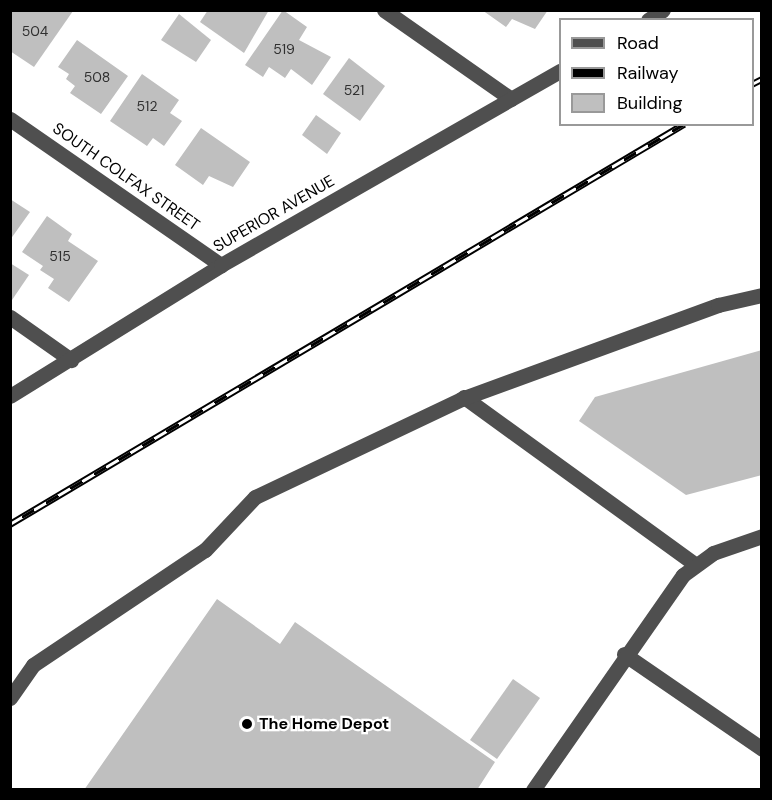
<!DOCTYPE html>
<style>
body{margin:0}
#map{position:relative;width:772px;height:800px;overflow:hidden;background:#fff;font-family:"DM Sans",sans-serif}
div>[style]{position:absolute}
.building>*{inset:0;background:#bfbfbf}
.minor>*{height:15px;margin:-7.5px;padding:0 7.5px;transform-origin:7.5px;border-radius:7.5px;background:#4f4f4f}
.rail>*{height:7px;margin-top:-3.5px;transform-origin:0;background:repeating-linear-gradient(90deg,#fff 0 14px,#000 0 28px);box-sizing:border-box;border-block:2px solid #000}
.dots>*{width:16px;height:16px;translate:-50% -50%;box-sizing:border-box;border:3px solid #fff;border-radius:50%}
span{translate:-50% -50%;white-space:nowrap;text-align:center;line-height:1.15;-webkit-text-stroke:4.5px #fff;paint-order:stroke}
.number-label{font-size:14px;color:#303030}
.number-label span{-webkit-text-stroke-width:0}
.street-label{font-size:16px;color:#000}
.poi-label{font-size:16px;color:#000;font-weight:700}
.left{translate:0 -50%;text-align:left}
.frame{position:absolute;inset:0;border:12px solid #000;pointer-events:none}
.legend{position:absolute;left:559px;top:18px;width:195px;height:108px;box-sizing:border-box;background:#fff;border:2px solid #999;margin:0;padding:8px 10px;list-style:none;font-size:18px;color:#000}
.legend li{display:flex;align-items:center;gap:12px;height:30px}
.legend b{width:30px;border:2px solid #999}
</style>
<div id="map">
<div class="building">
<i style="clip-path:polygon(10px 10px,72px 10px,73px 11px,34px 67px,10px 51px)"></i>
<i style="clip-path:polygon(208px 10px,269px 10px,244px 53px,200px 22px)"></i>
<i style="clip-path:polygon(283px 10px,307px 27px,299px 40px,331px 57px,312px 85px,291px 69px,285px 78px,269px 67px,263px 77px,245px 65px)"></i>
<i style="clip-path:polygon(482px 10px,548px 10px,535px 29px,512px 19px,506px 27px)"></i>
<i style="clip-path:polygon(179px 14px,211px 40px,196px 62px,161px 40px)"></i>
<i style="clip-path:polygon(77px 40px,128px 76px,101px 114px,70px 93px,75px 86px,66px 79px,69px 74px,58px 67px)"></i>
<i style="clip-path:polygon(349px 58px,385px 86px,360px 121px,323px 94px)"></i>
<i style="clip-path:polygon(142px 74px,179px 100px,170px 113px,182px 121px,164px 146px,153px 138px,147px 146px,110px 121px)"></i>
<i style="clip-path:polygon(316px 115px,341px 133px,327px 154px,302px 135px)"></i>
<i style="clip-path:polygon(201px 128px,250px 162px,233px 187px,209px 176px,203px 185px,175px 165px)"></i>
<i style="clip-path:polygon(10px 199px,30px 212px,10px 240px)"></i>
<i style="clip-path:polygon(47px 216px,72px 234px,68px 241px,98px 261px,69px 302px,48px 288px,54px 279px,40px 270px,43px 266px,22px 252px)"></i>
<i style="clip-path:polygon(10px 263px,29px 275px,12px 300px,10px 299px)"></i>
<i style="clip-path:polygon(762px 350px,762px 475px,686px 495px,579px 421px,595px 397px)"></i>
<i style="clip-path:polygon(217px 599px,280px 644px,295px 622px,495px 762px,477px 790px,84px 790px)"></i>
<i style="clip-path:polygon(513px 679px,540px 698px,497px 759px,470px 740px)"></i>
</div>
<div class="minor">
<i style="left:384px;top:10px;width:155px;rotate:35deg"></i>
<i style="left:648px;top:20px;width:18px;rotate:-34deg"></i>
<i style="left:10px;top:119px;width:257px;rotate:34.7deg"></i>
<i style="left:10px;top:317px;width:75px;rotate:35.2deg"></i>
<i style="left:10px;top:396px;width:248px;rotate:-31.8deg"></i>
<i style="left:221px;top:265px;width:391px;rotate:-29.8deg"></i>
<i style="left:464px;top:397px;width:286px;rotate:35.9deg"></i>
<i style="left:624px;top:654px;width:168px;rotate:34.5deg"></i>
<i style="left:10px;top:698px;width:40px;rotate:-55.1deg"></i>
<i style="left:33px;top:665px;width:207px;rotate:-33.8deg"></i>
<i style="left:205px;top:550px;width:73px;rotate:-46.7deg"></i>
<i style="left:255px;top:497px;width:228px;rotate:-25.4deg"></i>
<i style="left:461px;top:399px;width:274px;rotate:-20.1deg"></i>
<i style="left:718px;top:305px;width:45px;rotate:-12.8deg"></i>
<i style="left:533px;top:790px;width:262px;rotate:-55.1deg"></i>
<i style="left:683px;top:575px;width:37px;rotate:-36deg"></i>
<i style="left:713px;top:553px;width:52px;rotate:-19.1deg"></i>
</div>
<div class="rail">
<i style="left:752px;top:84px;width:11px;rotate:-27deg"></i>
<i style="left:10px;top:524px;width:784px;rotate:-30.69deg"></i>
</div>
<div class="dots">
<i style="left:247px;top:724px;background:#000"></i>
</div>
<div class="number-label">
<span style="left:35px;top:31px">504</span>
<span style="left:284px;top:49px">519</span>
<span style="left:97px;top:77px">508</span>
<span style="left:354px;top:90px">521</span>
<span style="left:147px;top:106px">512</span>
<span style="left:60px;top:256px">515</span>
</div>
<div class="street-label">
<span style="left:126px;top:177px;rotate:35deg">SOUTH COLFAX STREET</span>
<span style="left:274px;top:214px;rotate:-30deg">SUPERIOR AVENUE</span>
</div>
<div class="poi-label">
<span class="left" style="left:259px;top:724px">The Home Depot</span>
</div>
<div class="frame"></div>
<ul class="legend">
<li><b style="height:8px;background:#4f4f4f"></b>Road</li>
<li><b style="height:8px;background:#000"></b>Railway</li>
<li><b style="height:16px;background:#bfbfbf"></b>Building</li>
</ul>
</div>
